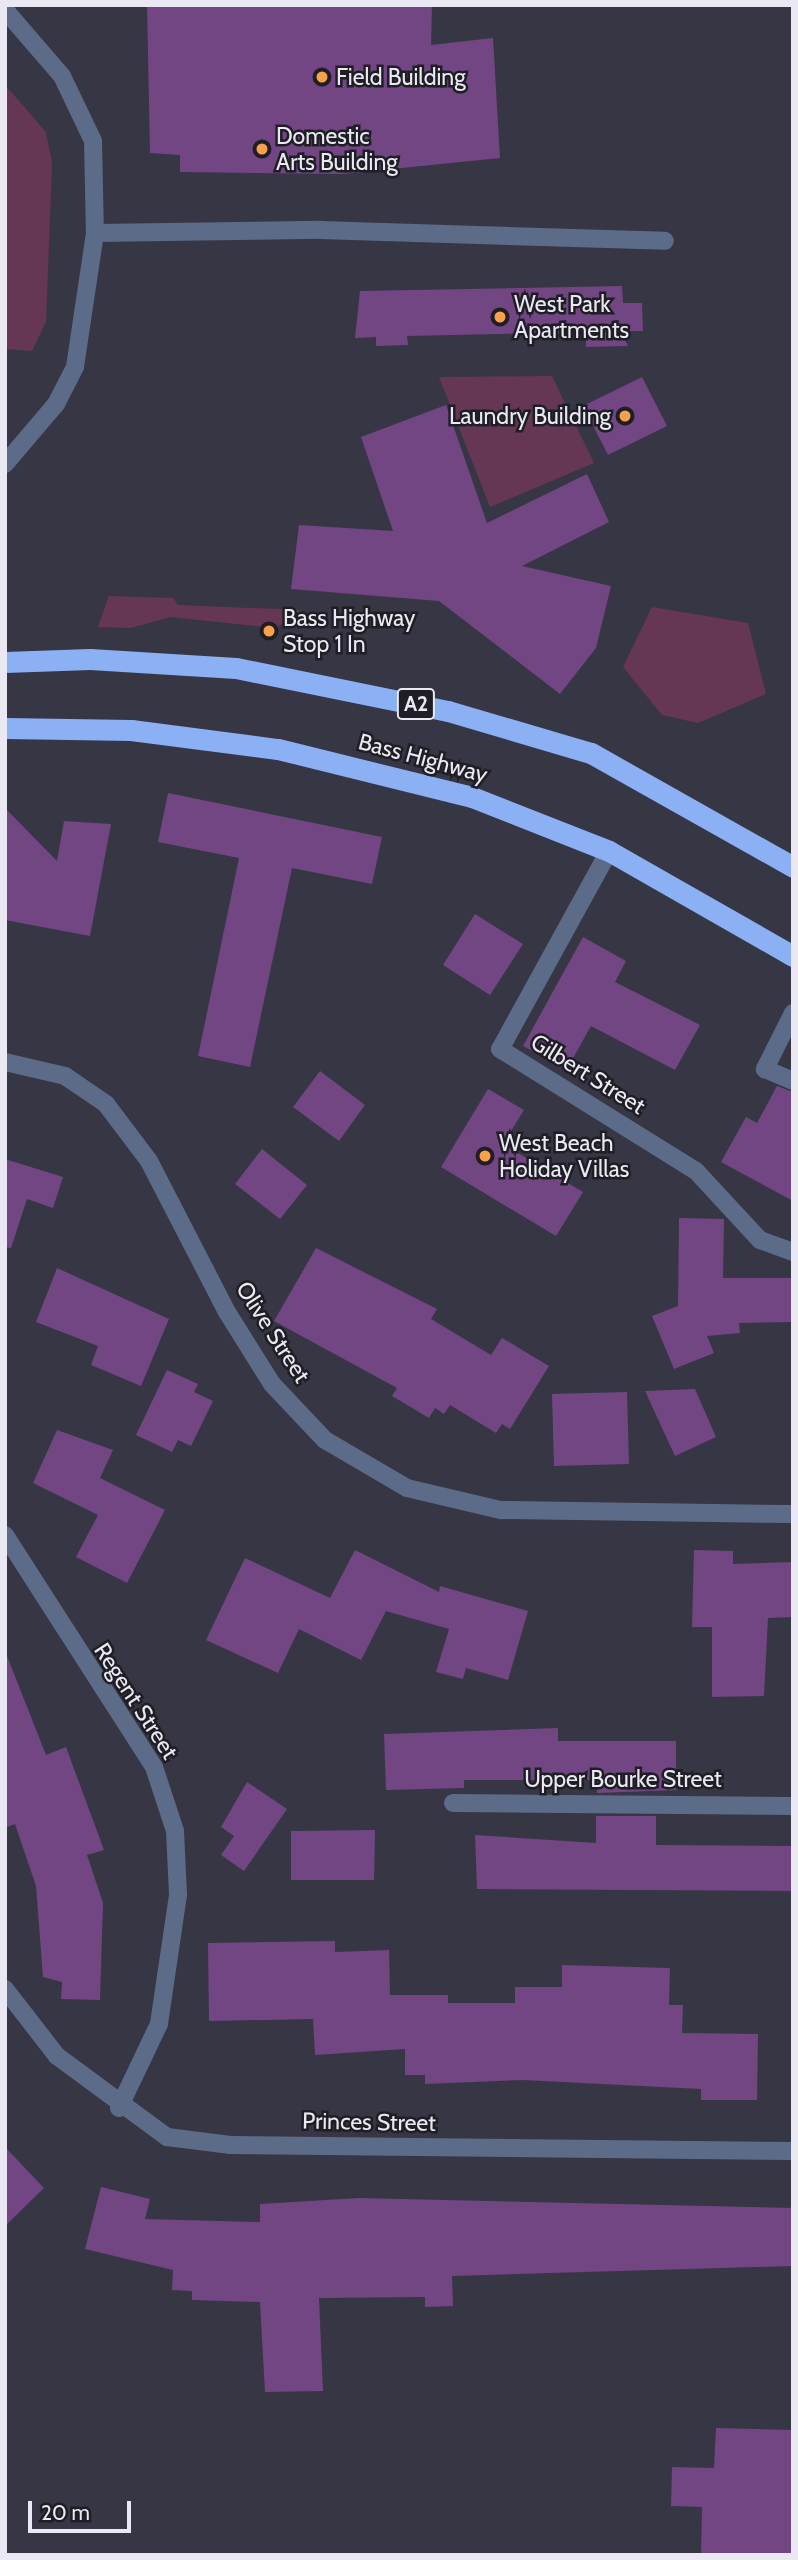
<!DOCTYPE html>
<style>
body{margin:0}
#map{position:relative;width:798px;height:2560px;overflow:hidden;background:#373645;font-family:Cabin,sans-serif}
div>[style]{position:absolute}
.green>*{inset:0;background:#663755}
.building>*{inset:0;background:#714683}
.minor>*{height:18px;margin:-9px;padding:0 9px;transform-origin:9px;border-radius:9px;background:#5c6b87}
.highway>*{height:21px;margin:-10.5px;padding:0 10.5px;transform-origin:10.5px;border-radius:10.5px;background:#8bb0f4}
.dots>*{width:19px;height:19px;translate:-50% -50%;box-sizing:border-box;border:4px solid #1f1e25;border-radius:50%}
span{translate:-50% -50%;white-space:nowrap;text-align:center;line-height:1.15;-webkit-text-stroke:5px #1f1e25;paint-order:stroke}
.shield-label span{padding:2px 5px;background:#1f1e25;border:2px solid;border-radius:5px;-webkit-text-stroke-width:0}
.shield-label{font-size:21px;color:#eae9f3;font-weight:700}
.poi-label{font-size:23px;color:#eae9f3}
.left{translate:0 -50%;text-align:left}
.right{translate:-100% -50%;text-align:right}
.street-label{font-size:23px;color:#eae9f3}
.frame{position:absolute;inset:0;border:7px solid #eae9f3;pointer-events:none}
.scale{position:absolute;left:28px;top:2501px;width:103px;height:32px;box-sizing:border-box;border:4px solid #eae9f3;border-top:0;padding-left:9px;font-size:21px;line-height:24px;white-space:nowrap;color:#eae9f3;-webkit-text-stroke:5px #1f1e25;paint-order:stroke}
</style>
<div id="map">
<div class="green">
<i style="clip-path:polygon(5px 85px,46px 132px,52px 163px,46px 322px,32px 351px,5px 349px)"></i>
<i style="clip-path:polygon(552px 376px,594px 463px,490px 507px,439px 377px)"></i>
<i style="clip-path:polygon(109px 596px,173px 598px,178px 605px,301px 610px,276px 628px,170px 617px,131px 628px,98px 627px)"></i>
<i style="clip-path:polygon(652px 607px,748px 623px,766px 694px,698px 723px,662px 715px,623px 667px)"></i>
</div>
<div class="building">
<i style="clip-path:polygon(147px 5px,432px 5px,431px 45px,493px 38px,500px 158px,343px 174px,180px 172px,180px 155px,150px 153px)"></i>
<i style="clip-path:polygon(622px 286px,623px 303px,642px 303px,643px 331px,620px 331px,628px 346px,586px 347px,586px 332px,407px 336px,408px 345px,376px 346px,376px 337px,355px 338px,360px 291px)"></i>
<i style="clip-path:polygon(642px 377px,667px 426px,608px 455px,583px 406px)"></i>
<i style="clip-path:polygon(446px 405px,487px 523px,587px 474px,609px 522px,522px 566px,611px 586px,596px 648px,560px 694px,439px 601px,291px 589px,299px 525px,393px 531px,361px 437px)"></i>
<i style="clip-path:polygon(168px 793px,382px 837px,372px 884px,292px 868px,250px 1067px,198px 1056px,239px 858px,158px 842px)"></i>
<i style="clip-path:polygon(5px 808px,57px 861px,64px 821px,111px 824px,90px 936px,5px 920px)"></i>
<i style="clip-path:polygon(475px 914px,523px 944px,490px 995px,443px 965px)"></i>
<i style="clip-path:polygon(583px 937px,626px 961px,615px 982px,700px 1025px,675px 1070px,591px 1026px,567px 1069px,523px 1046px)"></i>
<i style="clip-path:polygon(320px 1071px,365px 1105px,339px 1141px,293px 1107px)"></i>
<i style="clip-path:polygon(777px 1086px,793px 1092px,793px 1201px,721px 1162px,746px 1117px,757px 1123px)"></i>
<i style="clip-path:polygon(488px 1089px,524px 1110px,503px 1144px,583px 1192px,556px 1236px,441px 1167px)"></i>
<i style="clip-path:polygon(262px 1149px,307px 1185px,280px 1219px,235px 1184px)"></i>
<i style="clip-path:polygon(5px 1159px,63px 1177px,53px 1208px,27px 1199px,11px 1248px,5px 1247px)"></i>
<i style="clip-path:polygon(679px 1218px,724px 1219px,723px 1278px,793px 1278px,793px 1322px,739px 1323px,740px 1333px,707px 1336px,714px 1353px,674px 1369px,652px 1316px,678px 1306px)"></i>
<i style="clip-path:polygon(316px 1248px,437px 1309px,431px 1319px,491px 1355px,502px 1338px,549px 1366px,510px 1429px,502px 1424px,496px 1433px,450px 1405px,444px 1414px,435px 1408px,429px 1418px,392px 1396px,397px 1388px,274px 1321px)"></i>
<i style="clip-path:polygon(57px 1268px,169px 1319px,141px 1386px,91px 1365px,98px 1346px,36px 1322px)"></i>
<i style="clip-path:polygon(167px 1370px,198px 1384px,194px 1392px,213px 1401px,191px 1446px,178px 1440px,172px 1452px,136px 1435px)"></i>
<i style="clip-path:polygon(695px 1389px,716px 1437px,675px 1456px,645px 1391px)"></i>
<i style="clip-path:polygon(627px 1392px,629px 1464px,554px 1466px,552px 1394px)"></i>
<i style="clip-path:polygon(57px 1430px,113px 1450px,100px 1478px,165px 1510px,127px 1583px,76px 1557px,98px 1515px,33px 1483px)"></i>
<i style="clip-path:polygon(355px 1550px,439px 1592px,440px 1586px,528px 1611px,508px 1680px,466px 1668px,463px 1679px,436px 1672px,449px 1629px,386px 1611px,361px 1660px,299px 1629px,278px 1673px,206px 1640px,245px 1558px,330px 1598px)"></i>
<i style="clip-path:polygon(694px 1550px,733px 1551px,733px 1564px,793px 1562px,793px 1617px,768px 1618px,764px 1696px,712px 1697px,712px 1627px,692px 1627px)"></i>
<i style="clip-path:polygon(7px 1656px,46px 1755px,66px 1747px,104px 1850px,87px 1855px,103px 1903px,100px 2000px,61px 1999px,62px 1982px,43px 1977px,36px 1886px,15px 1824px,5px 1828px)"></i>
<i style="clip-path:polygon(558px 1728px,558px 1741px,676px 1741px,676px 1790px,597px 1793px,597px 1780px,464px 1780px,464px 1788px,386px 1790px,384px 1734px)"></i>
<i style="clip-path:polygon(247px 1782px,287px 1809px,244px 1871px,221px 1855px,234px 1836px,221px 1827px)"></i>
<i style="clip-path:polygon(596px 1816px,656px 1816px,656px 1845px,793px 1846px,793px 1891px,477px 1889px,475px 1835px,596px 1843px)"></i>
<i style="clip-path:polygon(375px 1830px,374px 1880px,291px 1880px,291px 1831px)"></i>
<i style="clip-path:polygon(335px 1941px,335px 1952px,389px 1950px,390px 1995px,448px 1995px,448px 2003px,515px 2003px,515px 1987px,562px 1987px,562px 1965px,670px 1968px,669px 2005px,683px 2005px,682px 2033px,758px 2034px,757px 2100px,701px 2100px,701px 2089px,522px 2080px,425px 2084px,425px 2075px,405px 2075px,405px 2049px,315px 2055px,313px 2019px,209px 2021px,208px 1943px)"></i>
<i style="clip-path:polygon(5px 2147px,44px 2188px,5px 2226px)"></i>
<i style="clip-path:polygon(101px 2187px,150px 2199px,145px 2219px,260px 2222px,260px 2204px,359px 2198px,793px 2208px,793px 2266px,452px 2276px,453px 2306px,425px 2307px,425px 2297px,319px 2298px,323px 2391px,265px 2392px,260px 2302px,192px 2300px,192px 2291px,172px 2290px,173px 2270px,85px 2249px)"></i>
<i style="clip-path:polygon(716px 2428px,793px 2430px,793px 2555px,701px 2555px,702px 2507px,671px 2506px,672px 2467px,714px 2468px)"></i>
</div>
<div class="minor">
<i style="left:5px;top:10px;width:87px;rotate:49.2deg"></i>
<i style="left:62px;top:76px;width:72px;rotate:64.5deg"></i>
<i style="left:93px;top:141px;width:92px;rotate:88.8deg"></i>
<i style="left:95px;top:233px;width:135px;rotate:98.5deg"></i>
<i style="left:75px;top:367px;width:42px;rotate:117.2deg"></i>
<i style="left:56px;top:404px;width:79px;rotate:130.4deg"></i>
<i style="left:95px;top:233px;width:225px;rotate:-0.8deg"></i>
<i style="left:320px;top:230px;width:345px;rotate:1.8deg"></i>
<i style="left:609px;top:851px;width:226px;rotate:118.8deg"></i>
<i style="left:500px;top:1049px;width:231px;rotate:31.9deg"></i>
<i style="left:696px;top:1171px;width:94px;rotate:47.2deg"></i>
<i style="left:760px;top:1240px;width:35px;rotate:20deg"></i>
<i style="left:793px;top:1013px;width:63px;rotate:116.6deg"></i>
<i style="left:765px;top:1069px;width:30px;rotate:23deg"></i>
<i style="left:5px;top:1062px;width:62px;rotate:13.1deg"></i>
<i style="left:65px;top:1076px;width:50px;rotate:34.3deg"></i>
<i style="left:106px;top:1104px;width:71px;rotate:53deg"></i>
<i style="left:149px;top:1161px;width:170px;rotate:62.7deg"></i>
<i style="left:227px;top:1312px;width:85px;rotate:58deg"></i>
<i style="left:272px;top:1384px;width:77px;rotate:46.6deg"></i>
<i style="left:325px;top:1440px;width:95px;rotate:30.3deg"></i>
<i style="left:407px;top:1488px;width:97px;rotate:13.2deg"></i>
<i style="left:501px;top:1510px;width:292px;rotate:0.8deg"></i>
<i style="left:5px;top:1535px;width:276px;rotate:57.3deg"></i>
<i style="left:154px;top:1767px;width:67px;rotate:71.8deg"></i>
<i style="left:175px;top:1831px;width:64px;rotate:87.3deg"></i>
<i style="left:178px;top:1895px;width:130px;rotate:98.4deg"></i>
<i style="left:159px;top:2024px;width:93px;rotate:115.5deg"></i>
<i style="left:453px;top:1803px;width:340px;rotate:0.5deg"></i>
<i style="left:5px;top:1989px;width:85px;rotate:52.2deg"></i>
<i style="left:57px;top:2056px;width:137px;rotate:36.4deg"></i>
<i style="left:167px;top:2137px;width:64px;rotate:7.2deg"></i>
<i style="left:230px;top:2145px;width:563px;rotate:0.61deg"></i>
</div>
<div class="highway">
<i style="left:5px;top:662px;width:85px;rotate:-2deg"></i>
<i style="left:90px;top:659px;width:146px;rotate:3.5deg"></i>
<i style="left:236px;top:668px;width:216px;rotate:11.5deg"></i>
<i style="left:448px;top:711px;width:149px;rotate:16.4deg"></i>
<i style="left:591px;top:753px;width:232px;rotate:29.4deg"></i>
<i style="left:5px;top:728px;width:126px;rotate:0.9deg"></i>
<i style="left:131px;top:730px;width:148px;rotate:7.4deg"></i>
<i style="left:278px;top:749px;width:200px;rotate:13.9deg"></i>
<i style="left:472px;top:797px;width:147px;rotate:21.5deg"></i>
<i style="left:609px;top:851px;width:212px;rotate:29.7deg"></i>
</div>
<div class="dots">
<i style="left:322px;top:77px;background:#f8a14a"></i>
<i style="left:262px;top:149px;background:#f8a14a"></i>
<i style="left:500px;top:317px;background:#f8a14a"></i>
<i style="left:625px;top:416px;background:#f8a14a"></i>
<i style="left:269px;top:631px;background:#f8a14a"></i>
<i style="left:485px;top:1156px;background:#f8a14a"></i>
</div>
<div class="shield-label">
<span style="left:416px;top:704px">A2</span>
</div>
<div class="poi-label">
<span class="left" style="left:336px;top:77px">Field Building</span>
<span class="left" style="left:276px;top:149px">Domestic<br>Arts Building</span>
<span class="left" style="left:514px;top:317px">West Park<br>Apartments</span>
<span class="right" style="left:611px;top:416px">Laundry Building</span>
<span class="left" style="left:283px;top:631px">Bass Highway<br>Stop 1 In</span>
<span class="left" style="left:499px;top:1156px">West Beach<br>Holiday Villas</span>
</div>
<div class="street-label">
<span style="left:423px;top:758px;rotate:15deg">Bass Highway</span>
<span style="left:588px;top:1074px;rotate:32deg">Gilbert Street</span>
<span style="left:273px;top:1332px;rotate:57deg">Olive Street</span>
<span style="left:136px;top:1701px;rotate:57deg">Regent Street</span>
<span style="left:623px;top:1779px">Upper Bourke Street</span>
<span style="left:369px;top:2122px;rotate:1deg">Princes Street</span>
</div>
<div class="frame"></div>
<div class="scale">20 m</div>
</div>
